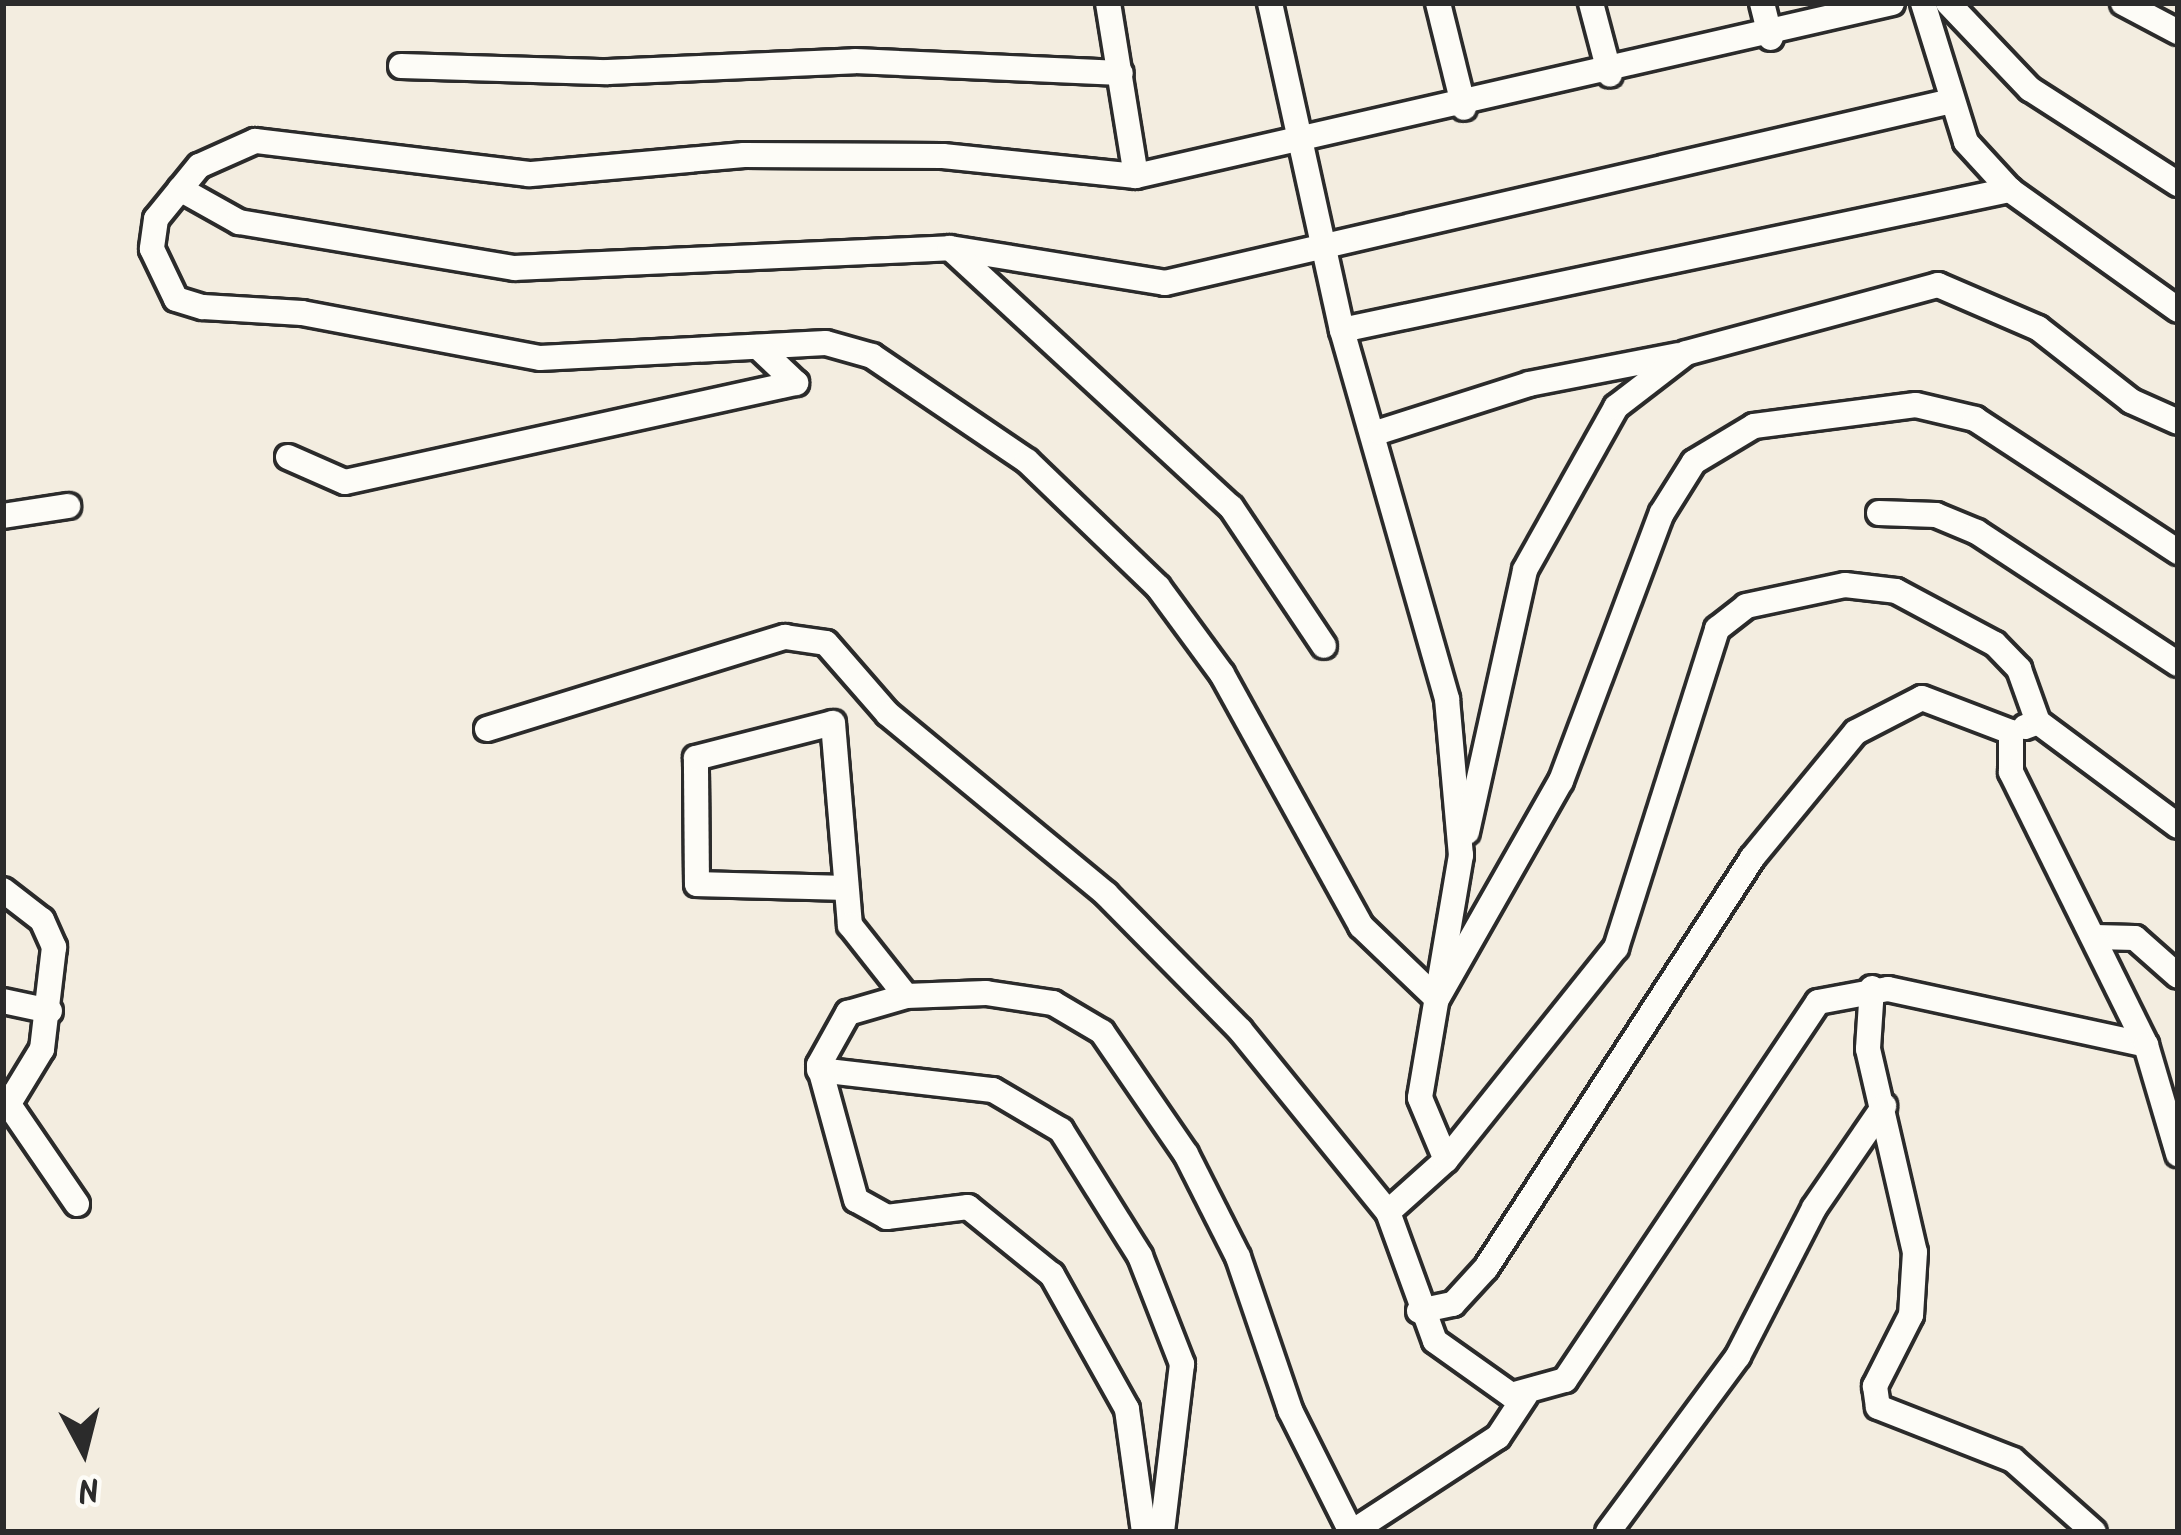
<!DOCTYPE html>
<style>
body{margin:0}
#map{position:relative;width:2181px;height:1535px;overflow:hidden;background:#f3ede0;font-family:Kalam,sans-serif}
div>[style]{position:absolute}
.roads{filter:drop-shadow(3px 0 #2b2b2b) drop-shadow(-3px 0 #2b2b2b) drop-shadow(0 3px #2b2b2b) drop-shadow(0 -3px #2b2b2b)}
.minor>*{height:24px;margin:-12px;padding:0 12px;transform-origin:12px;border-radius:12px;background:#fdfcf7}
span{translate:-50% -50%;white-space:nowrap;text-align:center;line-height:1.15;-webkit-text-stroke:12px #fdfcf7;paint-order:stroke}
.frame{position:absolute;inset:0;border:6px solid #2b2b2b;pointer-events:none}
.north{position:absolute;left:24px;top:1391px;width:120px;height:120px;-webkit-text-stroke:9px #fdfcf7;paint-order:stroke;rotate:173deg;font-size:33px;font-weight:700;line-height:48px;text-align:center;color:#2b2b2b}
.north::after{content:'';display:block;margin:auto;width:42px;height:54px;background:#2b2b2b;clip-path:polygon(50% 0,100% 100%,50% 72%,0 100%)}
</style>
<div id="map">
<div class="roads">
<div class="minor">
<i style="left:1108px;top:3px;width:175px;rotate:80.8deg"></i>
<i style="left:1270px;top:3px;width:335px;rotate:77.6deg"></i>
<i style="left:1342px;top:330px;width:384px;rotate:74.1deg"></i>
<i style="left:1447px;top:699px;width:157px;rotate:84.9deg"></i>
<i style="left:1461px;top:855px;width:246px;rotate:99.6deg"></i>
<i style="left:1420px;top:1098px;width:67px;rotate:67.2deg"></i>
<i style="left:1438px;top:3px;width:108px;rotate:76.1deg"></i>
<i style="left:1591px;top:3px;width:74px;rotate:75.2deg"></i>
<i style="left:1762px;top:3px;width:36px;rotate:76deg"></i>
<i style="left:1892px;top:3px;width:776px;rotate:167.11deg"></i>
<i style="left:1136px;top:176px;width:194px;rotate:-174.1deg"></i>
<i style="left:943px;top:156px;width:199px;rotate:-179.7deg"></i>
<i style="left:744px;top:155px;width:216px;rotate:174.9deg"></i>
<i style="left:529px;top:174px;width:276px;rotate:-173.1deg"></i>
<i style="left:255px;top:141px;width:61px;rotate:155.9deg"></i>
<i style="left:199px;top:166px;width:68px;rotate:129.1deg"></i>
<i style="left:156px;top:219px;width:30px;rotate:98deg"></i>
<i style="left:152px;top:249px;width:55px;rotate:64.4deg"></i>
<i style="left:176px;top:299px;width:28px;rotate:17deg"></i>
<i style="left:203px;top:307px;width:99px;rotate:3.5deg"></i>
<i style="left:302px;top:313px;width:242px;rotate:10.7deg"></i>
<i style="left:540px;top:358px;width:286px;rotate:-3deg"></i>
<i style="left:826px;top:343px;width:48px;rotate:15.8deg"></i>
<i style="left:872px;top:356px;width:187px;rotate:34.1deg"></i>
<i style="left:1027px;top:461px;width:182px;rotate:43.9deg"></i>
<i style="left:1158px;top:587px;width:108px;rotate:53.7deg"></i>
<i style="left:1222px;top:674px;width:288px;rotate:61.1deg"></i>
<i style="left:1361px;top:926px;width:105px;rotate:43.8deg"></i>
<i style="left:1437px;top:999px;width:251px;rotate:-60.4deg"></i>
<i style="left:1561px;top:781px;width:286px;rotate:-69.4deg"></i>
<i style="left:1662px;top:513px;width:60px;rotate:-57.9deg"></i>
<i style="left:1694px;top:462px;width:70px;rotate:-31deg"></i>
<i style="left:1754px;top:426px;width:163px;rotate:-7.4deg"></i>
<i style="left:1916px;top:405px;width:61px;rotate:13.3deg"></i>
<i style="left:1975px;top:419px;width:243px;rotate:33.2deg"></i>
<i style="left:1923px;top:3px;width:145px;rotate:72.8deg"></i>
<i style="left:1966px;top:142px;width:65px;rotate:47.5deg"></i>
<i style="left:2010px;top:190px;width:206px;rotate:35.5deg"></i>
<i style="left:1948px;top:3px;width:119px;rotate:46.4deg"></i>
<i style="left:2030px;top:89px;width:176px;rotate:32.7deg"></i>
<i style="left:2123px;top:3px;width:62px;rotate:27.8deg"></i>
<i style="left:401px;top:66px;width:207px;rotate:1.7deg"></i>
<i style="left:608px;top:72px;width:247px;rotate:-2.5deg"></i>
<i style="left:855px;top:61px;width:266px;rotate:2.6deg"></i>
<i style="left:180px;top:189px;width:68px;rotate:29.2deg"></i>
<i style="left:239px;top:222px;width:279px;rotate:9.5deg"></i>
<i style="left:514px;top:268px;width:436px;rotate:-2.6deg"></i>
<i style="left:950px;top:248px;width:218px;rotate:9.2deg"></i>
<i style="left:1165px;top:283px;width:803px;rotate:-13.03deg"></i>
<i style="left:950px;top:248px;width:382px;rotate:42.7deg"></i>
<i style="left:1231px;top:507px;width:167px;rotate:56.2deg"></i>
<i style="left:1342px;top:330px;width:683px;rotate:-11.84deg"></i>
<i style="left:1379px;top:432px;width:157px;rotate:-17.7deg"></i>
<i style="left:1529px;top:384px;width:152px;rotate:-11deg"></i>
<i style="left:288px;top:457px;width:62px;rotate:23.7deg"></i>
<i style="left:345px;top:482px;width:462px;rotate:-12.4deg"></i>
<i style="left:796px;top:383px;width:52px;rotate:-136.5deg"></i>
<i style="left:1879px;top:513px;width:57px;rotate:2deg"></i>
<i style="left:1936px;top:515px;width:44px;rotate:22.5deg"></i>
<i style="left:1977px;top:532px;width:240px;rotate:33.3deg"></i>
<i style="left:3px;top:516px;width:66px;rotate:-8.7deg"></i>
<i style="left:2025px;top:727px;width:14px;rotate:-21deg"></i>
<i style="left:2038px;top:722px;width:174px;rotate:36.6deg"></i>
<i style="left:487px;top:729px;width:312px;rotate:-17.2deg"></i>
<i style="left:785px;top:637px;width:41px;rotate:8.3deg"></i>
<i style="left:826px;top:643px;width:94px;rotate:48.9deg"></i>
<i style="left:888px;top:714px;width:283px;rotate:39.5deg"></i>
<i style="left:1106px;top:894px;width:191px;rotate:45.4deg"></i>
<i style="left:1240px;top:1030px;width:235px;rotate:50.9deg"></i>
<i style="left:1388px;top:1212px;width:137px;rotate:70deg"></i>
<i style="left:1435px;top:1341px;width:93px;rotate:35.4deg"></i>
<i style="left:1511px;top:1395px;width:56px;rotate:-15.5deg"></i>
<i style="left:1565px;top:1380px;width:455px;rotate:-56.2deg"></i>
<i style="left:1818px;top:1002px;width:71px;rotate:-10.5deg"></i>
<i style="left:1888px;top:989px;width:264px;rotate:12.2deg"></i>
<i style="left:1467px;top:832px;width:268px;rotate:-77.5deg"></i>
<i style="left:1525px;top:570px;width:187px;rotate:-60.8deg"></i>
<i style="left:1616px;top:407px;width:88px;rotate:-37.6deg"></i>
<i style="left:1686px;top:353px;width:261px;rotate:-15.1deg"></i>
<i style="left:1938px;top:285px;width:109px;rotate:23.3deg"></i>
<i style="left:2038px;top:328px;width:118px;rotate:38.1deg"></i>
<i style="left:2131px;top:401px;width:51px;rotate:24.1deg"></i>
<i style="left:845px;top:888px;width:148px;rotate:-178.5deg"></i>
<i style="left:697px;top:884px;width:126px;rotate:-90.5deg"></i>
<i style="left:696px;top:758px;width:141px;rotate:-14.3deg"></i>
<i style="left:833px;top:723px;width:203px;rotate:85.2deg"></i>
<i style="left:850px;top:925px;width:90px;rotate:51.7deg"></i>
<i style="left:3px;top:890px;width:49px;rotate:37.6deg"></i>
<i style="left:42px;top:920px;width:30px;rotate:66deg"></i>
<i style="left:54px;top:947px;width:103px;rotate:96.7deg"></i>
<i style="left:42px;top:1049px;width:60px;rotate:121.3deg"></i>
<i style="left:2095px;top:937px;width:40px;rotate:1.4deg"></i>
<i style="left:2135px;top:938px;width:57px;rotate:41.5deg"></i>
<i style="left:1872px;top:988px;width:61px;rotate:93.8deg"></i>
<i style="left:1868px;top:1049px;width:208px;rotate:77deg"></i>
<i style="left:1915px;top:1252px;width:63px;rotate:93.6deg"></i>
<i style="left:1911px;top:1315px;width:80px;rotate:116.9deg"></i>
<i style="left:1875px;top:1386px;width:21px;rotate:82deg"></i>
<i style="left:1878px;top:1407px;width:145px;rotate:21.4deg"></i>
<i style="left:2013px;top:1460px;width:108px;rotate:41.6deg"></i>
<i style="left:3px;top:1001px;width:48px;rotate:12deg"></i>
<i style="left:819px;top:1070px;width:175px;rotate:6.6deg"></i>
<i style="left:993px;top:1090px;width:79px;rotate:30.5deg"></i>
<i style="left:1061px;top:1130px;width:149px;rotate:57.9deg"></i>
<i style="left:1140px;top:1256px;width:116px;rotate:68.7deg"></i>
<i style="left:1182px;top:1364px;width:169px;rotate:96.8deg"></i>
<i style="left:3px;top:1096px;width:131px;rotate:55.6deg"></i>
<i style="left:1388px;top:1212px;width:78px;rotate:-41.9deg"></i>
<i style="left:1446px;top:1160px;width:272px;rotate:-51.3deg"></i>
<i style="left:1616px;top:948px;width:335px;rotate:-72.4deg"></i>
<i style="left:1717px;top:629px;width:37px;rotate:-38deg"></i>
<i style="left:1746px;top:606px;width:101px;rotate:-12deg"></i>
<i style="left:1845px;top:585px;width:51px;rotate:6.7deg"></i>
<i style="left:1896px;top:591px;width:112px;rotate:28.2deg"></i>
<i style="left:1995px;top:644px;width:35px;rotate:46deg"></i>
<i style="left:2019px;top:669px;width:56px;rotate:70.3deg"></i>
<i style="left:1419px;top:1311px;width:35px;rotate:-12deg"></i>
<i style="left:1453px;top:1304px;width:49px;rotate:-47.5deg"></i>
<i style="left:1486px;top:1268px;width:489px;rotate:-57deg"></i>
<i style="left:1752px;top:858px;width:163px;rotate:-50.5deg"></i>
<i style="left:1856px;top:732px;width:74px;rotate:-27.3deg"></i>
<i style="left:1922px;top:698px;width:95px;rotate:20.9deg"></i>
<i style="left:2011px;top:732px;width:40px;rotate:90deg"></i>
<i style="left:2011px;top:772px;width:305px;rotate:63.7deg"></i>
<i style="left:2146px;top:1045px;width:114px;rotate:73.6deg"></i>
<i style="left:1144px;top:1532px;width:124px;rotate:-97.9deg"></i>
<i style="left:1127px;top:1409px;width:154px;rotate:-119.2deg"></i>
<i style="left:1052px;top:1275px;width:108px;rotate:-141deg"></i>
<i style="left:968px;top:1207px;width:82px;rotate:173deg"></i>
<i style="left:887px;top:1217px;width:35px;rotate:-151deg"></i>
<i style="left:856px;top:1200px;width:140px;rotate:-105.3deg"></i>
<i style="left:819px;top:1065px;width:60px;rotate:-60.9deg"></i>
<i style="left:848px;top:1013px;width:60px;rotate:-16.3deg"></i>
<i style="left:906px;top:996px;width:80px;rotate:-2.1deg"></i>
<i style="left:986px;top:993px;width:68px;rotate:8.5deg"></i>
<i style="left:1053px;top:1003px;width:57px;rotate:30.6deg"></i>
<i style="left:1102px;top:1032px;width:148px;rotate:55.5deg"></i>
<i style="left:1186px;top:1154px;width:115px;rotate:63.2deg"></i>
<i style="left:1238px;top:1257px;width:162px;rotate:71.2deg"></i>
<i style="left:1290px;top:1410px;width:136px;rotate:63.4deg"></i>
<i style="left:1352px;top:1532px;width:174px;rotate:-33.1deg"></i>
<i style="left:1498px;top:1437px;width:49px;rotate:-56.6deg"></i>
<i style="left:1608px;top:1532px;width:219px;rotate:-53.5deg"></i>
<i style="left:1738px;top:1356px;width:166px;rotate:-62.8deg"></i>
<i style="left:1814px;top:1208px;width:124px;rotate:-55.5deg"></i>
</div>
</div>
<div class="frame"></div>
<div class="north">N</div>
</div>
